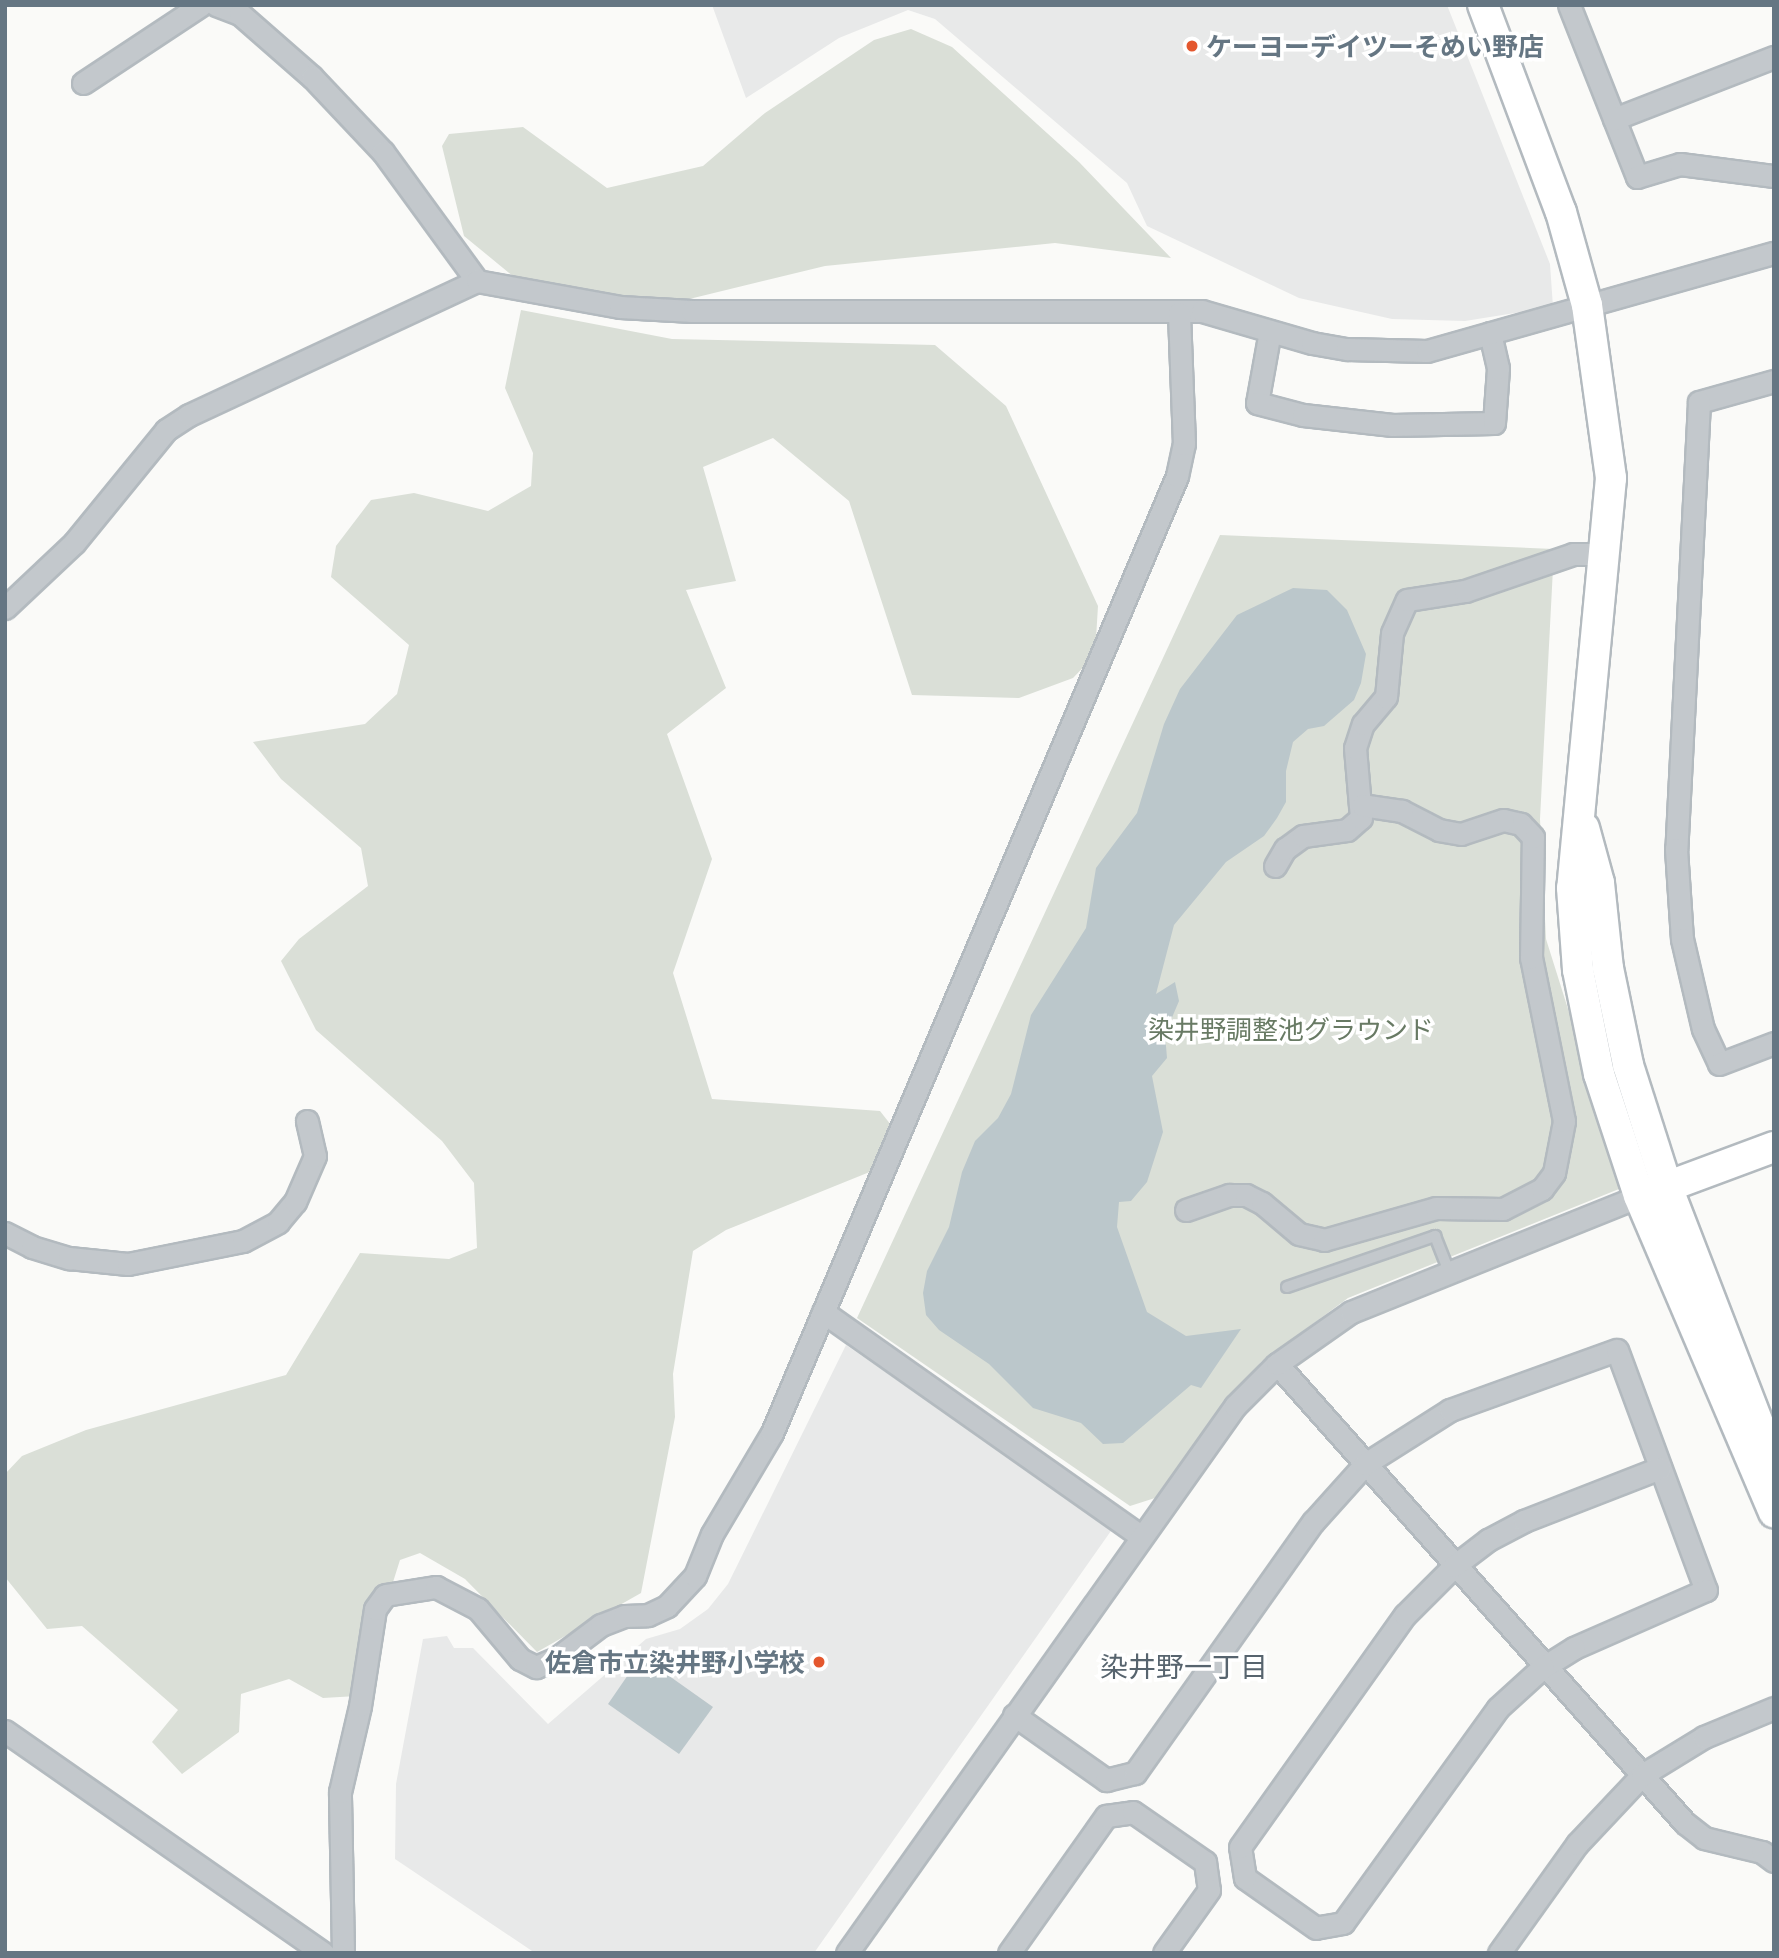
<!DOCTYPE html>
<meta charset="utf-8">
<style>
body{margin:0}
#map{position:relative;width:1779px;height:1958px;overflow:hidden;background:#fafaf8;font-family:Commissioner,"Noto Sans JP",sans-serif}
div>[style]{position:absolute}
.built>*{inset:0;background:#e8e9e9}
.green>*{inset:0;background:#dadfd7}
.water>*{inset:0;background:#bbc7cb}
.roads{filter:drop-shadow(2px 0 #b3babf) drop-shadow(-2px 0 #b3babf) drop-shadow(0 2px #b3babf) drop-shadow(0 -2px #b3babf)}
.lane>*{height:10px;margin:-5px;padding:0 5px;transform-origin:5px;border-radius:5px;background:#c3c8cc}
.street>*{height:21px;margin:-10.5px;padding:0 10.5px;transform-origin:10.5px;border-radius:10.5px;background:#c3c8cc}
.secondary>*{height:30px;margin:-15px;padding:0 15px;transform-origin:15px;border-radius:15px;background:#fff}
.dots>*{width:19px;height:19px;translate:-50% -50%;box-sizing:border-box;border:4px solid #fff;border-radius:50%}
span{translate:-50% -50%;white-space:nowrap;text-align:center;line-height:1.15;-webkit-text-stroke:7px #fff;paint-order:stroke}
.poi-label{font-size:26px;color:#657683;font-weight:700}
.left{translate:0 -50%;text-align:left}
.right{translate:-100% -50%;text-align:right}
.park-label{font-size:26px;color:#687a64}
.neighbourhood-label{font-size:28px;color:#57646e}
.frame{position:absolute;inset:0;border:7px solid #657683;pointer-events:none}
</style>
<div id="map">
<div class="built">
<i style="clip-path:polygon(712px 5px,1447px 5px,1550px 264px,1553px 307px,1465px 321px,1392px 319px,1299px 298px,1147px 226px,1127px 183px,935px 19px,908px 10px,839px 38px,746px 98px)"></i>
<i style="clip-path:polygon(846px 1345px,1113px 1528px,814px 1953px,535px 1953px,395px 1859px,396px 1784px,423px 1639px,447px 1636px,454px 1648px,473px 1648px,548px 1724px,646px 1639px,680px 1629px,708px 1609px,728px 1584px)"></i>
</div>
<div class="green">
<i style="clip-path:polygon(911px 29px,952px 47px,1079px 162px,1171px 258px,1055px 243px,825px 266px,677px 302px,552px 308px,464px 236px,442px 146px,449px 134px,523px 127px,607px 188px,703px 166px,765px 113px,874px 40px)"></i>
<i style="clip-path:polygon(521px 310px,672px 339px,935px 345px,1006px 406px,1098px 606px,1095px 655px,1073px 678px,1019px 698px,912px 695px,849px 501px,773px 438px,703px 467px,736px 581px,686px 590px,726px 688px,667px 734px,712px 859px,673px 973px,712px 1099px,880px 1111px,891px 1125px,882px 1167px,726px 1230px,693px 1251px,673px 1374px,675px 1417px,641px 1593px,537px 1652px,465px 1579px,420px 1553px,400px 1560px,357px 1696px,323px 1698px,289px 1679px,241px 1694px,239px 1732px,182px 1774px,152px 1742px,178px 1710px,82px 1626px,47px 1629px,5px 1577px,5px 1474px,22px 1456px,86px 1430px,286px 1375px,360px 1253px,449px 1259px,477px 1248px,474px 1183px,442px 1141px,316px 1030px,281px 961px,299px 939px,368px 886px,361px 848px,281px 779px,253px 742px,365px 724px,397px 694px,409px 645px,331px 577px,336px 546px,371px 500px,414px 493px,488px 511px,531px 486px,533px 453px,505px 388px)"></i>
<i style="clip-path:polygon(1220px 535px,1554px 549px,1540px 819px,1546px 939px,1624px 1187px,1348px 1298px,1261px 1362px,1155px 1498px,1130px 1506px,857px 1318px)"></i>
</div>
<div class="water">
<i style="clip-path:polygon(1293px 588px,1327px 590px,1347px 610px,1366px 654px,1361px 683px,1354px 700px,1324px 726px,1308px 729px,1293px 742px,1286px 771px,1286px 802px,1277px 818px,1264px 836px,1226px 862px,1174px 925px,1156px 994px,1175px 982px,1179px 1001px,1165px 1034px,1167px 1058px,1152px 1076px,1163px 1132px,1147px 1182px,1131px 1201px,1119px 1202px,1117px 1227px,1147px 1312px,1186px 1336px,1241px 1329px,1201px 1388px,1191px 1385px,1123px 1443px,1103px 1444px,1081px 1423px,1033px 1408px,989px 1364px,939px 1330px,926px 1315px,923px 1293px,927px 1271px,949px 1227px,962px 1172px,975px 1141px,998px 1118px,1011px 1094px,1031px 1015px,1086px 928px,1096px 868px,1137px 813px,1164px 724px,1180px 689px,1237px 615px)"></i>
<i style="clip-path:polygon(641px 1656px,713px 1707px,679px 1754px,608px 1704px)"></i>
</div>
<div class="roads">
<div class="lane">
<i style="left:1287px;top:1287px;width:157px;rotate:-19deg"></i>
<i style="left:1435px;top:1236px;width:41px;rotate:68.5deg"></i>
</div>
<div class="street">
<i style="left:216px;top:5px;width:26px;rotate:21deg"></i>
<i style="left:240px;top:14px;width:96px;rotate:41.2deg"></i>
<i style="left:312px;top:77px;width:103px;rotate:46.6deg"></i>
<i style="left:383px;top:152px;width:160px;rotate:53.9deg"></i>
<i style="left:1569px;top:5px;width:185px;rotate:68.4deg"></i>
<i style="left:1637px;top:177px;width:45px;rotate:-16.8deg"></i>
<i style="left:1680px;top:164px;width:95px;rotate:7.3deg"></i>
<i style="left:83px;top:83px;width:141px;rotate:-33.5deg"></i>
<i style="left:1614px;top:119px;width:172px;rotate:-21.2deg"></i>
<i style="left:1270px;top:331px;width:73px;rotate:100.2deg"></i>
<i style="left:1257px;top:403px;width:48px;rotate:14.6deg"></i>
<i style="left:1303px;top:415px;width:90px;rotate:6.4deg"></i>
<i style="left:1392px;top:425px;width:102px;rotate:-1.1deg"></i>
<i style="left:1494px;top:423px;width:55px;rotate:-85.8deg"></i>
<i style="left:1498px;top:368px;width:36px;rotate:-103deg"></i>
<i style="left:1774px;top:381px;width:78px;rotate:164.4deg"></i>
<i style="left:1699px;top:402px;width:448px;rotate:92.9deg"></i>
<i style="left:1676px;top:849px;width:90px;rotate:86.2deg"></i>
<i style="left:1682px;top:939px;width:92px;rotate:76.9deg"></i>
<i style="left:1703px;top:1029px;width:38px;rotate:65deg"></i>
<i style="left:1719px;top:1064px;width:59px;rotate:-20.9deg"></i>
<i style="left:5px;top:608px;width:95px;rotate:-43.3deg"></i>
<i style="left:74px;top:543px;width:146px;rotate:-50.8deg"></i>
<i style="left:166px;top:430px;width:27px;rotate:-33deg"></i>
<i style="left:189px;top:415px;width:318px;rotate:-25deg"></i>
<i style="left:477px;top:281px;width:145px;rotate:10.3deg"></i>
<i style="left:620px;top:307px;width:72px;rotate:3.2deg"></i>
<i style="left:692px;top:311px;width:510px"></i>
<i style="left:1202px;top:311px;width:115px;rotate:16.2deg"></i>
<i style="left:1312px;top:343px;width:36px;rotate:10deg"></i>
<i style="left:1347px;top:349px;width:80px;rotate:1.4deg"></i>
<i style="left:1427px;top:351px;width:361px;rotate:-15.8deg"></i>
<i style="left:1275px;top:866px;width:20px;rotate:-60deg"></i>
<i style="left:1285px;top:849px;width:22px;rotate:-36deg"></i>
<i style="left:1303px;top:836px;width:44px;rotate:-7.8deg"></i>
<i style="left:1347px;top:830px;width:18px;rotate:-41deg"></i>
<i style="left:1361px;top:818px;width:70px;rotate:-94.9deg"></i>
<i style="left:1355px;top:748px;width:25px;rotate:-72deg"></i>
<i style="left:1363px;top:724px;width:35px;rotate:-50deg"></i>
<i style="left:1386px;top:697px;width:64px;rotate:-84.6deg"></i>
<i style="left:1392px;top:633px;width:36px;rotate:-66deg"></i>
<i style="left:1407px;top:600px;width:59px;rotate:-8.8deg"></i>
<i style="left:1465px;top:591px;width:114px;rotate:-18.9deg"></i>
<i style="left:1573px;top:554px;width:32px"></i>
<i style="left:1186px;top:1210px;width:46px;rotate:-19.2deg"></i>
<i style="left:1229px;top:1195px;width:17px"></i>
<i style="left:1246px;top:1195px;width:18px;rotate:27deg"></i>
<i style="left:1262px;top:1203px;width:48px;rotate:40deg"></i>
<i style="left:1299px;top:1234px;width:26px;rotate:13deg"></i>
<i style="left:1324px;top:1240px;width:116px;rotate:-15.9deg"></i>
<i style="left:1436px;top:1208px;width:67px;rotate:0.9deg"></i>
<i style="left:1503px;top:1209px;width:44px;rotate:-27.1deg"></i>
<i style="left:1542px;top:1189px;width:20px;rotate:-53deg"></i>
<i style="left:1554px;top:1173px;width:53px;rotate:-79.1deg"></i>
<i style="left:1564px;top:1121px;width:166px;rotate:-101.4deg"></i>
<i style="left:1531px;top:958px;width:121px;rotate:-89.1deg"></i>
<i style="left:1533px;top:837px;width:18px;rotate:-133deg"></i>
<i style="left:1521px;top:824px;width:18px;rotate:-167deg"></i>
<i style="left:1503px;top:820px;width:44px;rotate:161.6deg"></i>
<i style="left:1461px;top:834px;width:22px;rotate:-170deg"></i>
<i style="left:1439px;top:830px;width:42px;rotate:-152.8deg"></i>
<i style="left:1402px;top:811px;width:40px;rotate:-171.5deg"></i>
<i style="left:5px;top:1233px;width:30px;rotate:27deg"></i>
<i style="left:32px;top:1247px;width:39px;rotate:17deg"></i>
<i style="left:69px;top:1258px;width:59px;rotate:5.8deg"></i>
<i style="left:128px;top:1264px;width:117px;rotate:-11.3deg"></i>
<i style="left:243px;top:1241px;width:40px;rotate:-28deg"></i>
<i style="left:278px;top:1222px;width:26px;rotate:-50deg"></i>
<i style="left:295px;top:1202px;width:50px;rotate:-66.5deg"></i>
<i style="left:315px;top:1156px;width:36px;rotate:-103deg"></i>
<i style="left:823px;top:1312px;width:389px;rotate:35.2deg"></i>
<i style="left:1277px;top:1364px;width:614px;rotate:48.37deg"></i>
<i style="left:1685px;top:1823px;width:24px;rotate:38deg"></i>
<i style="left:1704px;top:1838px;width:60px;rotate:13.6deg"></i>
<i style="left:1762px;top:1852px;width:15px;rotate:37deg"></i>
<i style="left:1014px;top:1715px;width:113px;rotate:35.2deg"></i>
<i style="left:1106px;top:1780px;width:30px;rotate:-14deg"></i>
<i style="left:1135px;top:1773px;width:308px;rotate:-54.7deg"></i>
<i style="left:1313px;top:1522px;width:78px;rotate:-48.1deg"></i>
<i style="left:1365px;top:1464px;width:101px;rotate:-32.4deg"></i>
<i style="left:1450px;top:1410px;width:177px;rotate:-19.8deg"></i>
<i style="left:1617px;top:1350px;width:256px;rotate:69.7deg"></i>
<i style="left:1706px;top:1590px;width:144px;rotate:156.3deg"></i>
<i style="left:1574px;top:1648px;width:36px;rotate:148deg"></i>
<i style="left:1543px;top:1667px;width:61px;rotate:137.7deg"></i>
<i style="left:1498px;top:1708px;width:265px;rotate:125.8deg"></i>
<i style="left:1343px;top:1923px;width:27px;rotate:170deg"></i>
<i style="left:1316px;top:1928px;width:87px;rotate:-144.8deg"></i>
<i style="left:1245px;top:1878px;width:31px;rotate:-99deg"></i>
<i style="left:1240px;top:1847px;width:285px;rotate:-54.6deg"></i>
<i style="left:1405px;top:1615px;width:69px;rotate:-45deg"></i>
<i style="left:1454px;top:1566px;width:43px;rotate:-37.4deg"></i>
<i style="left:1488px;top:1540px;width:41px;rotate:-27.8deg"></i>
<i style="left:1524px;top:1521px;width:146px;rotate:-21.3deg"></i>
<i style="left:5px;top:1731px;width:388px;rotate:34.9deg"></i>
<i style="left:343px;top:1953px;width:161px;rotate:-91.1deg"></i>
<i style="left:340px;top:1792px;width:88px;rotate:-76.9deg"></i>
<i style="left:360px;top:1706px;width:98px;rotate:-81.2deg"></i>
<i style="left:375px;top:1609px;width:17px;rotate:-54deg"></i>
<i style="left:385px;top:1595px;width:52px;rotate:-8.9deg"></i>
<i style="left:436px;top:1587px;width:47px;rotate:27.6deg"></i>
<i style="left:478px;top:1609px;width:65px;rotate:50deg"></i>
<i style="left:520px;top:1659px;width:18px;rotate:27deg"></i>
<i style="left:536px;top:1667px;width:23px;rotate:-23deg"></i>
<i style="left:557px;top:1658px;width:55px;rotate:-36.9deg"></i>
<i style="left:601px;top:1625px;width:25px;rotate:-21deg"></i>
<i style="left:624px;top:1616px;width:24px;rotate:-2deg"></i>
<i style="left:648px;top:1615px;width:21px;rotate:-25deg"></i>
<i style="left:667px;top:1606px;width:41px;rotate:-47deg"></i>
<i style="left:695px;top:1576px;width:45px;rotate:-68deg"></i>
<i style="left:712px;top:1534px;width:117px;rotate:-59.3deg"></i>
<i style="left:772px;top:1433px;width:1039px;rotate:-67.06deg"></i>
<i style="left:1177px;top:476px;width:33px;rotate:-78deg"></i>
<i style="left:1184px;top:444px;width:131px;rotate:-92.2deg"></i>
<i style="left:847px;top:1953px;width:671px;rotate:-54.65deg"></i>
<i style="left:1235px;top:1406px;width:59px;rotate:-45deg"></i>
<i style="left:1277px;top:1364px;width:90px;rotate:-35.1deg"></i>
<i style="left:1351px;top:1312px;width:310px;rotate:-21.9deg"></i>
<i style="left:1009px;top:1953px;width:168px;rotate:-54.7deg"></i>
<i style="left:1106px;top:1816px;width:27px;rotate:-8deg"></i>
<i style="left:1133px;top:1812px;width:88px;rotate:34.8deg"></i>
<i style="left:1205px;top:1862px;width:28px;rotate:82deg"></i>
<i style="left:1209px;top:1890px;width:77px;rotate:125.5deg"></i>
<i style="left:1499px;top:1953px;width:134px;rotate:-54.4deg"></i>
<i style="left:1577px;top:1844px;width:95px;rotate:-46.7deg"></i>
<i style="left:1642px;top:1775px;width:73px;rotate:-31.5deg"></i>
<i style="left:1704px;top:1737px;width:76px;rotate:-22.5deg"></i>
</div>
<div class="secondary">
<i style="left:1483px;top:5px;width:221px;rotate:69.4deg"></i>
<i style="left:1561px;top:212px;width:97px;rotate:74.4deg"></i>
<i style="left:1587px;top:305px;width:175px;rotate:82.1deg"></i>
<i style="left:1611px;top:478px;width:412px;rotate:95.4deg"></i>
<i style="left:1572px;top:888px;width:82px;rotate:85.8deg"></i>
<i style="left:1578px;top:970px;width:106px;rotate:78.6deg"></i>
<i style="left:1599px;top:1074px;width:128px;rotate:71.8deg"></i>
<i style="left:1639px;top:1196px;width:344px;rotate:66.9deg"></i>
<i style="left:1584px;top:828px;width:57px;rotate:74.7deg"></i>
<i style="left:1599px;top:883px;width:85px;rotate:84deg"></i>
<i style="left:1608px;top:968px;width:99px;rotate:78.3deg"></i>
<i style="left:1628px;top:1065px;width:128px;rotate:72.3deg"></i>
<i style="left:1667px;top:1187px;width:297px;rotate:68.9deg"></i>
<i style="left:1650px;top:1193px;width:132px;rotate:-20.4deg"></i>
</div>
</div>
<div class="dots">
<i style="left:1192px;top:46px;background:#e4572e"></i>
<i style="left:819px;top:1662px;background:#e4572e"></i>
</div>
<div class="poi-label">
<span class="left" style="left:1206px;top:46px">ケーヨーデイツーそめい野店</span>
<span class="right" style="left:805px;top:1662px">佐倉市立染井野小学校</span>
</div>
<div class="park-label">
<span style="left:1291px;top:1029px">染井野調整池グラウンド</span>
</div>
<div class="neighbourhood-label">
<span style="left:1184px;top:1666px">染井野一丁目</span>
</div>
<div class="frame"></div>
</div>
